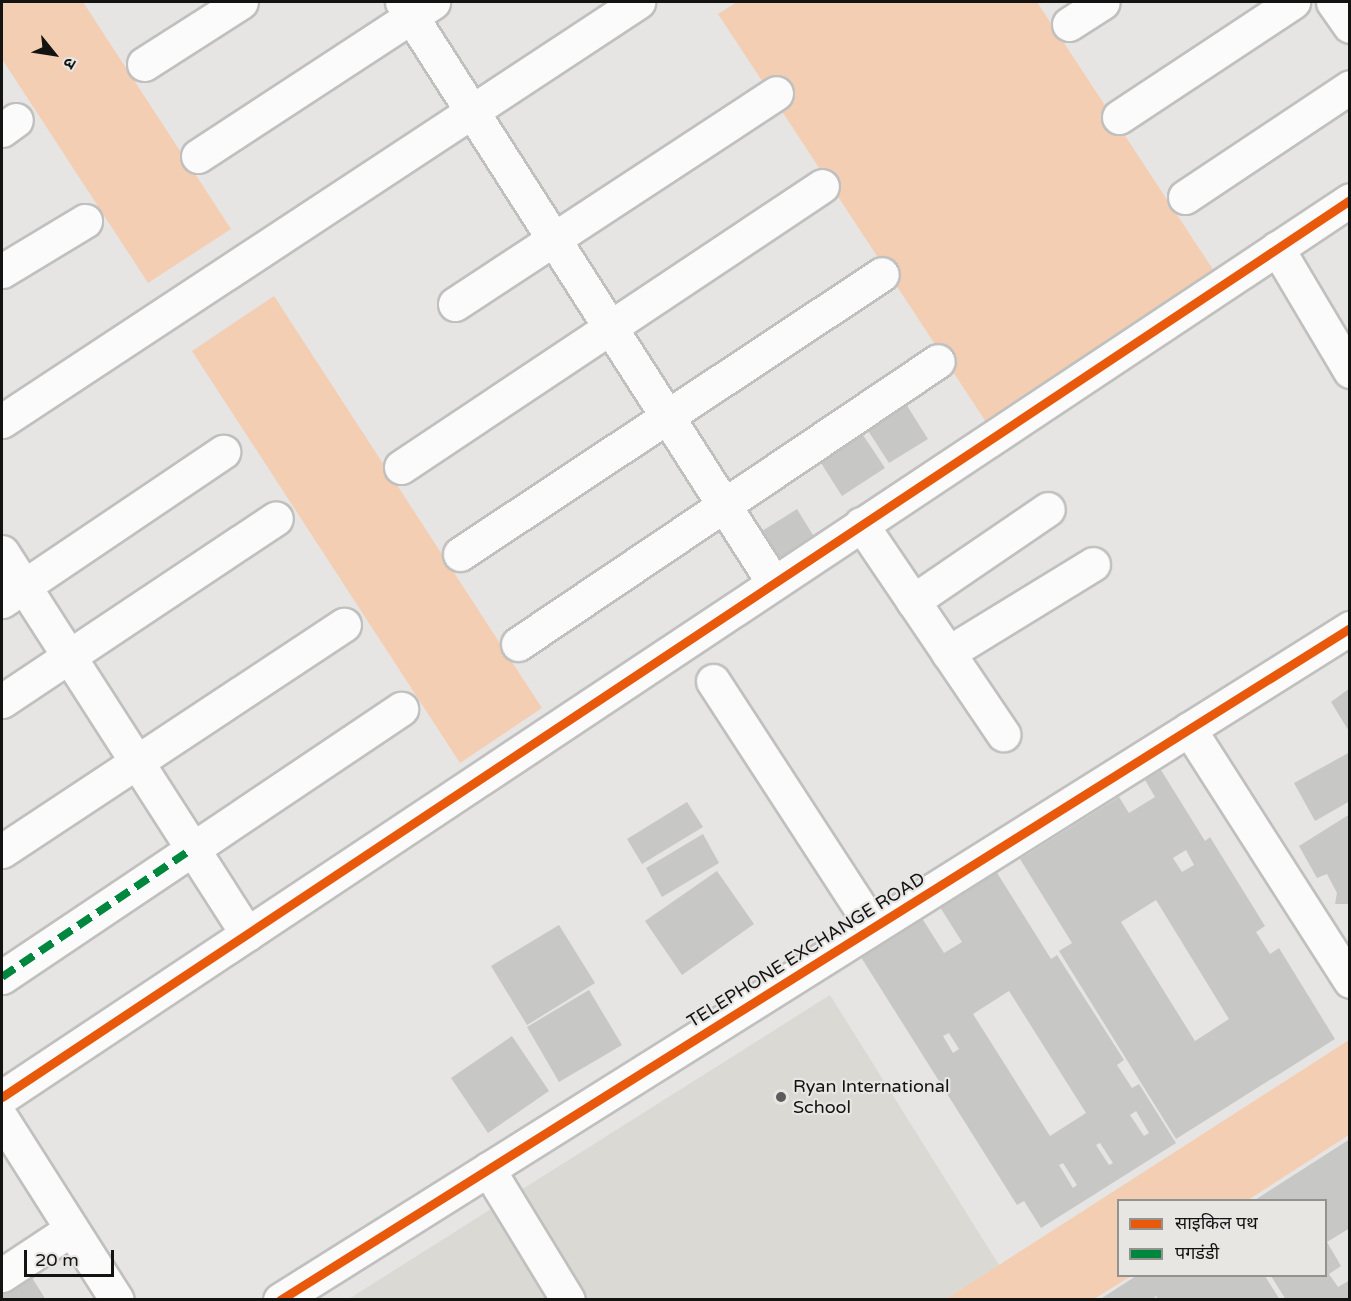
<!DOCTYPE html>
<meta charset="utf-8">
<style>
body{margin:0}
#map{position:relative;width:1351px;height:1301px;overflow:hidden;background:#e6e5e4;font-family:"Varela Round","Noto Sans Devanagari",sans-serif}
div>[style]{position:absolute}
.built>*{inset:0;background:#dad9d3}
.green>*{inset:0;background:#f4ceb3}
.building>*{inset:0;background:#c7c7c6}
.roads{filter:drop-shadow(2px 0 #c0c0bf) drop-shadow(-2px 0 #c0c0bf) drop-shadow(0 2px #c0c0bf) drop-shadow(0 -2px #c0c0bf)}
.minor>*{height:33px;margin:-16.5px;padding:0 16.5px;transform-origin:16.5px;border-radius:16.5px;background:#fbfbfb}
.quiet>*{height:8px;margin-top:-4px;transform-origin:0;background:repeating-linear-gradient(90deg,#00873e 0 15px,transparent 0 23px)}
.cycleway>*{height:9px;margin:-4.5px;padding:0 4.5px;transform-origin:4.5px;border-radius:4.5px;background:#e8590c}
.dots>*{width:16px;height:16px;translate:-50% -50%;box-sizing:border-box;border:3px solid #e7e6e3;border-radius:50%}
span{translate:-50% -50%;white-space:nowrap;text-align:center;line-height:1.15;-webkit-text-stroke:4.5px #e7e6e3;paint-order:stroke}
.street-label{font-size:18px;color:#131312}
.poi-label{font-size:18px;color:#131312}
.left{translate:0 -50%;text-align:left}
.frame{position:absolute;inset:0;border:3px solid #131312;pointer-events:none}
.legend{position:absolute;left:1117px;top:1199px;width:210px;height:78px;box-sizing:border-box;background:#e7e6e3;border:2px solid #92928f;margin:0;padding:8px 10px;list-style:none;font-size:18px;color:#131312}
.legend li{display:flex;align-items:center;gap:12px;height:30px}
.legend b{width:30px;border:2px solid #92928f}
.north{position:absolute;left:24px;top:24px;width:60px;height:60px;-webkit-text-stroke:4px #e7e6e3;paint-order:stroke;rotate:120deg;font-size:16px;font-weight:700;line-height:24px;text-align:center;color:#131312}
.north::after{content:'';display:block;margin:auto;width:21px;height:27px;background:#131312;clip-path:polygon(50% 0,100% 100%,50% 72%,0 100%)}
.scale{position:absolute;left:24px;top:1250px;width:90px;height:27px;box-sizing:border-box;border:3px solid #131312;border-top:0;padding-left:8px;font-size:18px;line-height:21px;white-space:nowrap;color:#131312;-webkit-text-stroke:4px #e7e6e3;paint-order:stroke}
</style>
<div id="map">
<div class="built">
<i style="clip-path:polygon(830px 995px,999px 1265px,946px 1299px,347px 1300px)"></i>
</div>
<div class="green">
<i style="clip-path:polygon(2px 2px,83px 2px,231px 229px,148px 283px,2px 59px)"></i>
<i style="clip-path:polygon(737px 2px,1037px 2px,1214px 271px,986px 422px,718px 14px)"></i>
<i style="clip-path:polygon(274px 296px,542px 708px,460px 763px,192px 351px)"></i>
<i style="clip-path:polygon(1349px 1040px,1349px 1135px,1248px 1200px,1118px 1200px,1118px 1276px,1131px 1276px,1094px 1299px,946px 1299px)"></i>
</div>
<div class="building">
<i style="clip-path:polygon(906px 404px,928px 439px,889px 463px,867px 429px)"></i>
<i style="clip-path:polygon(863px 435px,885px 468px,842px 496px,821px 463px)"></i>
<i style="clip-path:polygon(797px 509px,816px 540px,778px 563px,759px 533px)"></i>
<i style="clip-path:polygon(1350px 688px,1350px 733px,1331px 702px)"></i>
<i style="clip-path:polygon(1350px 752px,1350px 801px,1315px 821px,1294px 783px)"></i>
<i style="clip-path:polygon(evenodd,1161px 770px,1205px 841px,1210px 837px,1265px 926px,1256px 932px,1270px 954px,1279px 948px,1335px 1039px,1176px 1139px,1059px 951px,1072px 943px,1020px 859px,1119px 797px,1129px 813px,1155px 797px,1145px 780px,1161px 770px,1186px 850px,1194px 865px,1182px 872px,1173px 858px,1186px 850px,1161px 770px,1156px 900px,1229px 1019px,1195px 1041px,1121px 922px,1156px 900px)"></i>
<i style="clip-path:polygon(687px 802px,703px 827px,642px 864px,627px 839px)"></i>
<i style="clip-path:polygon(1350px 814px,1350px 904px,1335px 904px,1337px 893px,1327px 874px,1317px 878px,1299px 846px)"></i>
<i style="clip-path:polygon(703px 834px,719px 863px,662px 897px,646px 868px)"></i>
<i style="clip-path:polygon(evenodd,994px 868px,1051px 959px,1057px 955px,1124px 1060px,1117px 1065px,1132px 1088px,1139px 1084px,1176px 1143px,1041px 1228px,1024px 1201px,1017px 1205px,859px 954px,920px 915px,944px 953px,962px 942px,938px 904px,994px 868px,1009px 991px,1086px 1113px,1050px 1136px,973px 1014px,1009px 991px,994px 868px,949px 1033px,959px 1049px,953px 1053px,943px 1036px,949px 1033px,994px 868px,1136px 1111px,1149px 1133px,1144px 1136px,1130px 1115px,1136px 1111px,994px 868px,1100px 1143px,1113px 1163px,1109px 1165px,1096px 1145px,1100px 1143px,994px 868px,1063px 1163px,1077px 1185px,1073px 1188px,1059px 1165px,1063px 1163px)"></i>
<i style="clip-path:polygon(717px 871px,754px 924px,682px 975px,645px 921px)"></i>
<i style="clip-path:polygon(559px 925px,595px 983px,527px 1025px,491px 966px)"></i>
<i style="clip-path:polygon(589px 990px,622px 1045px,559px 1082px,527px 1027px)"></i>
<i style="clip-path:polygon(512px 1036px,549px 1091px,488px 1133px,451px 1078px)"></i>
<i style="clip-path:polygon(1350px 1139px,1350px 1228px,1327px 1242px,1341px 1266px,1329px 1274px,1338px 1287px,1350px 1280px,1350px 1300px,1286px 1300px,1271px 1276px,1326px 1276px,1326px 1200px,1255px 1200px)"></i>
<i style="clip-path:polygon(31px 1276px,46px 1300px,2px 1300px,2px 1294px)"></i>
<i style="clip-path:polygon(1136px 1276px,1265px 1276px,1280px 1300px,1158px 1300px,1156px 1296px,1152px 1300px,1099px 1300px)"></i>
</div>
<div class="roads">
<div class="minor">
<i style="left:402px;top:2px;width:689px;rotate:57.39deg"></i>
<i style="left:1333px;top:2px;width:29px;rotate:55deg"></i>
<i style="left:1069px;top:24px;width:40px;rotate:-32.9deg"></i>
<i style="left:144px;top:64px;width:115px;rotate:-32.6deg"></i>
<i style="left:1119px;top:117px;width:209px;rotate:-33.5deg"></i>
<i style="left:2px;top:130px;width:17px;rotate:-36deg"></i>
<i style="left:198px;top:156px;width:281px;rotate:-33.2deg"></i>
<i style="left:1185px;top:197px;width:198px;rotate:-33.7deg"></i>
<i style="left:1277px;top:248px;width:143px;rotate:59.3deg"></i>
<i style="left:2px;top:271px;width:97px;rotate:-31.1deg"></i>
<i style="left:455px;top:304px;width:384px;rotate:-33.3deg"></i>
<i style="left:2px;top:421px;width:762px;rotate:-33.38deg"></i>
<i style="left:401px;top:467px;width:506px;rotate:-33.72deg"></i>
<i style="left:861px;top:524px;width:254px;rotate:55.9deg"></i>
<i style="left:2px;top:552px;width:454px;rotate:57.3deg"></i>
<i style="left:460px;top:554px;width:506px;rotate:-33.56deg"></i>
<i style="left:2px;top:601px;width:267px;rotate:-34deg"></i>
<i style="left:913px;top:601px;width:163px;rotate:-34.3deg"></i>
<i style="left:518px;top:644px;width:506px;rotate:-33.97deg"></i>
<i style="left:948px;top:653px;width:170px;rotate:-31.5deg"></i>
<i style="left:713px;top:681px;width:293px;rotate:57deg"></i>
<i style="left:2px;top:701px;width:329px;rotate:-33.7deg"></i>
<i style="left:1189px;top:729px;width:299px;rotate:57.4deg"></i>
<i style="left:2px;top:851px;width:410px;rotate:-33.5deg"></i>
<i style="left:2px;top:977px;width:481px;rotate:-33.9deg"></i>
<i style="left:2px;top:1097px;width:1619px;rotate:-33.64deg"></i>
<i style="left:2px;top:1119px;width:214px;rotate:57.6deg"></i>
<i style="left:488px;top:1169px;width:153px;rotate:58.6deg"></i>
<i style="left:2px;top:1275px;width:82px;rotate:-33.5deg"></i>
<i style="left:280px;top:1300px;width:1264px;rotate:-32.13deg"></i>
</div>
</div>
<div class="quiet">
<i style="left:2px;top:977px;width:229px;rotate:-34deg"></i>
</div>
<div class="cycleway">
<i style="left:2px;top:1097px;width:1619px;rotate:-33.64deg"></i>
<i style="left:280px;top:1300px;width:1264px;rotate:-32.13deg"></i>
</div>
<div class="dots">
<i style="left:781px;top:1097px;background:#5d5c5c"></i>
</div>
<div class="street-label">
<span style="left:806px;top:950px;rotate:-32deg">TELEPHONE EXCHANGE ROAD</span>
</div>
<div class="poi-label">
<span class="left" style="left:793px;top:1097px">Ryan International<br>School</span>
</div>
<div class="frame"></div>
<ul class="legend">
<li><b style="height:8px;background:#e8590c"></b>साइकिल पथ</li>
<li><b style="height:8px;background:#00873e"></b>पगडंडी</li>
</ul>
<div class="north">उ</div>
<div class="scale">20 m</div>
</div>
